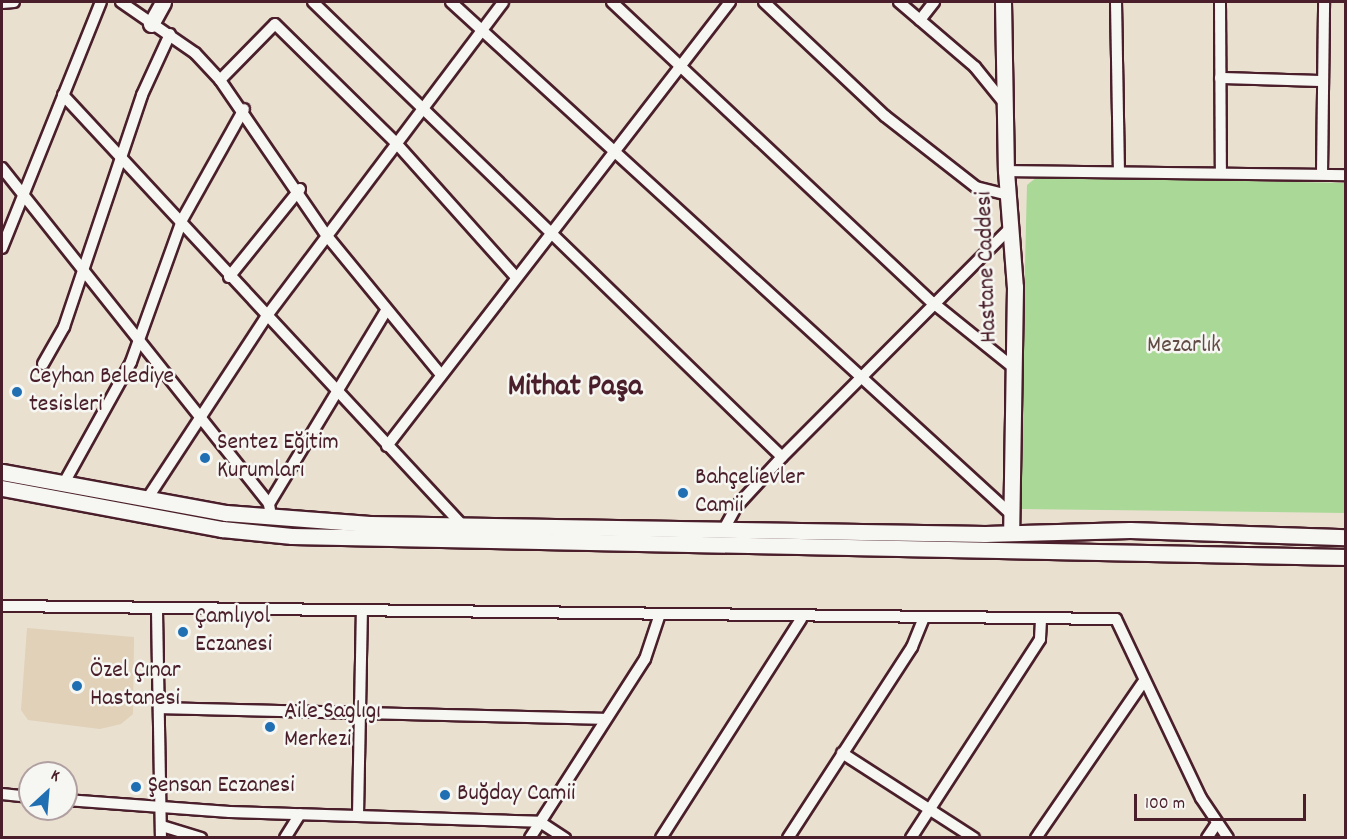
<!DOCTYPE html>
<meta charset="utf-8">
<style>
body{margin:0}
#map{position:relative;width:1347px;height:839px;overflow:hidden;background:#e9e0d0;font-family:Dekko,sans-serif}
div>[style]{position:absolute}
.built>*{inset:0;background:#e0d1b8}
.green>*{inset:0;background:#aad897}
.roads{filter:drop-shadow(2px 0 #4a1f2b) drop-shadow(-2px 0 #4a1f2b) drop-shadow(0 2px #4a1f2b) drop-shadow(0 -2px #4a1f2b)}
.street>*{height:10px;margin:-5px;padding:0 5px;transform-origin:5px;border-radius:5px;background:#f6f6f2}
.secondary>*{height:15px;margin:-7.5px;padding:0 7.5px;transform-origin:7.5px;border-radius:7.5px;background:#f6f6f2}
.dots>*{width:16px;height:16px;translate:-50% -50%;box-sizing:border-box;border:3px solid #f6f6f2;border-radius:50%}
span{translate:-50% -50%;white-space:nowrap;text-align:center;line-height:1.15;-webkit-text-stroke:5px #f6f6f2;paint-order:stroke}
.street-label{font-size:24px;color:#4a1f2b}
.park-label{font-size:24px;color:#624d46}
.poi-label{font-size:24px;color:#4a1f2b}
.left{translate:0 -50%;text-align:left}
.district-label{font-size:30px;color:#4a1f2b;font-weight:700}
.frame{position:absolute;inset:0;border:3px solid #4a1f2b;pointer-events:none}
.north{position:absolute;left:18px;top:761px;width:60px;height:60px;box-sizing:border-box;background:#f6f6f2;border:2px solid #b1a0a2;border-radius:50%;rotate:26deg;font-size:16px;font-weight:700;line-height:24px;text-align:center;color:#4a1f2b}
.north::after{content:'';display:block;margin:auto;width:21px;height:27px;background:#1f6fb2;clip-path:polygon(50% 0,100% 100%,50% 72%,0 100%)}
.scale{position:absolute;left:1134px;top:794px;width:172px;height:27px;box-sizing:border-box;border:3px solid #4a1f2b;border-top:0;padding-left:8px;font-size:18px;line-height:21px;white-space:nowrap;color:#4a1f2b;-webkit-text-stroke:4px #f6f6f2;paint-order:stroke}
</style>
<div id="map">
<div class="built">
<i style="clip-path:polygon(27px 628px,134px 637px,133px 714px,121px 724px,100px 729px,28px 720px,21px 710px)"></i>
</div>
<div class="green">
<i style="clip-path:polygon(1037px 177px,1345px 183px,1345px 513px,1019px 509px,1027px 185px)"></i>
</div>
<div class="roads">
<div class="street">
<i style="left:121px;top:2px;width:90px;rotate:34.6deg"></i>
<i style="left:195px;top:53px;width:37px;rotate:47deg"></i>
<i style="left:220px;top:80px;width:189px;rotate:55.6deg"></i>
<i style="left:327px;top:236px;width:180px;rotate:50.6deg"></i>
<i style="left:313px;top:2px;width:653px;rotate:44.13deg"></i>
<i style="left:451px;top:2px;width:759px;rotate:42.44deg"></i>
<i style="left:612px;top:2px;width:439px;rotate:43.2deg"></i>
<i style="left:932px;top:302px;width:105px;rotate:38.8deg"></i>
<i style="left:764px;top:2px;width:166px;rotate:43.3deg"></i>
<i style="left:885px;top:116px;width:115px;rotate:38deg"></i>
<i style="left:976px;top:187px;width:33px;rotate:14deg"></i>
<i style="left:899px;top:2px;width:100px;rotate:40.5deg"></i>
<i style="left:975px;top:67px;width:48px;rotate:51deg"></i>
<i style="left:1116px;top:2px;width:167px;rotate:89deg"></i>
<i style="left:1220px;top:2px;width:171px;rotate:89.7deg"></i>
<i style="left:2px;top:3px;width:12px;rotate:-5deg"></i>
<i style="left:920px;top:20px;width:23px;rotate:-52deg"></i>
<i style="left:1220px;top:78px;width:103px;rotate:1.7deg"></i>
<i style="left:220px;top:80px;width:78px;rotate:-45.5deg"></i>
<i style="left:275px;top:24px;width:170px;rotate:44.5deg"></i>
<i style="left:396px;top:143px;width:180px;rotate:48.2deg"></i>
<i style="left:63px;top:95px;width:591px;rotate:47.13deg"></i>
<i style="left:2px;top:168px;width:429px;rotate:51.5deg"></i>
<i style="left:269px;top:504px;width:13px;rotate:81deg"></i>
<i style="left:1006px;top:171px;width:340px;rotate:0.7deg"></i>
<i style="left:1322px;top:174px;width:172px;rotate:-89.3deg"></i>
<i style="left:2px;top:248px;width:265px;rotate:-68.1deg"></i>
<i style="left:229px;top:277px;width:113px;rotate:-51.1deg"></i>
<i style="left:43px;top:364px;width:43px;rotate:-60.4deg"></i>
<i style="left:64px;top:327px;width:245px;rotate:-71.4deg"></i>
<i style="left:142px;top:95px;width:67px;rotate:-65.3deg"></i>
<i style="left:387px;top:446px;width:561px;rotate:-52.31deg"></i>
<i style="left:64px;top:483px;width:138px;rotate:-61deg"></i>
<i style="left:131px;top:362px;width:151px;rotate:-70.2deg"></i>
<i style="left:182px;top:220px;width:127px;rotate:-60.8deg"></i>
<i style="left:147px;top:499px;width:217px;rotate:-56.8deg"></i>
<i style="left:266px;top:317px;width:394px;rotate:-53deg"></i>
<i style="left:269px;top:504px;width:226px;rotate:-58.8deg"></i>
<i style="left:724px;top:529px;width:25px;rotate:-61deg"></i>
<i style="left:736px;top:507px;width:68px;rotate:-47.4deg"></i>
<i style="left:782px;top:457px;width:322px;rotate:-45.1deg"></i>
<i style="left:2px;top:606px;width:1114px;rotate:0.67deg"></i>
<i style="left:1116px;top:619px;width:198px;rotate:64.6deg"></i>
<i style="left:1201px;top:798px;width:48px;rotate:56deg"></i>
<i style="left:157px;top:611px;width:227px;rotate:89deg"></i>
<i style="left:161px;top:708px;width:444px;rotate:1.4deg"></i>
<i style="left:842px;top:753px;width:157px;rotate:32.8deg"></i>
<i style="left:2px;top:794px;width:28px;rotate:6deg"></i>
<i style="left:66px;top:800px;width:164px;rotate:4.2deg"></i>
<i style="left:230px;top:812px;width:310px;rotate:1.8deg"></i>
<i style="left:540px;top:822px;width:30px;rotate:33deg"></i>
<i style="left:358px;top:815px;width:203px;rotate:-88.9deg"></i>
<i style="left:162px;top:826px;width:41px;rotate:17.1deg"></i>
<i style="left:285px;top:838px;width:28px;rotate:-58deg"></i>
<i style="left:530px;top:838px;width:213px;rotate:-57.3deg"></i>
<i style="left:645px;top:659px;width:44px;rotate:-71.6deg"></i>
<i style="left:661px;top:838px;width:260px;rotate:-57.4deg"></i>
<i style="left:788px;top:838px;width:228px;rotate:-57deg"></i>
<i style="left:912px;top:647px;width:31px;rotate:-68deg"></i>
<i style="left:911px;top:838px;width:237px;rotate:-57deg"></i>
<i style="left:1040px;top:639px;width:18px;rotate:-87deg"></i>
<i style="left:1036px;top:838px;width:191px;rotate:-55.5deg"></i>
<i style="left:1207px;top:838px;width:18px;rotate:-56deg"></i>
</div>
<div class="secondary">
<i style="left:1003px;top:2px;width:169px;rotate:89deg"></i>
<i style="left:1006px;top:171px;width:116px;rotate:85.6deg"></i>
<i style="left:1015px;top:287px;width:244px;rotate:90.9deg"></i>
<i style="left:151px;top:24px;width:25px;rotate:-61deg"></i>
<i style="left:2px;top:472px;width:228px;rotate:10.4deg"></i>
<i style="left:226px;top:513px;width:144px;rotate:4.4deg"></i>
<i style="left:370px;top:524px;width:615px;rotate:0.93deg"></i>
<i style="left:985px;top:534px;width:145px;rotate:-1.6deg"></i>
<i style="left:1130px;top:530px;width:216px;rotate:1.9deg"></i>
<i style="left:2px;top:488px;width:224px;rotate:10.6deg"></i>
<i style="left:222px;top:529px;width:70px;rotate:5.7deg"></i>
<i style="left:292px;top:536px;width:1054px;rotate:1.14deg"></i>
</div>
</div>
<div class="dots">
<i style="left:17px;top:392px;background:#1f6fb2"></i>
<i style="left:205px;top:458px;background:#1f6fb2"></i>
<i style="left:683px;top:493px;background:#1f6fb2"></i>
<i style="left:183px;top:632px;background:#1f6fb2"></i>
<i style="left:77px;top:686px;background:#1f6fb2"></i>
<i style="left:270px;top:727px;background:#1f6fb2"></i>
<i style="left:136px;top:787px;background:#1f6fb2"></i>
<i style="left:445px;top:795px;background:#1f6fb2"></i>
</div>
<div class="street-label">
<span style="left:988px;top:267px;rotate:-92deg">Hastane Caddesi</span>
</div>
<div class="park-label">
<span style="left:1184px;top:347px">Mezarlık</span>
</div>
<div class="poi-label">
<span class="left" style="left:29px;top:392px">Ceyhan Belediye<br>tesisleri</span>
<span class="left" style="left:217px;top:458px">Sentez Eğitim<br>Kurumları</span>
<span class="left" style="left:695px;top:493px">Bahçelievler<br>Camii</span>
<span class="left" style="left:195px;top:632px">Çamlıyol<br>Eczanesi</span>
<span class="left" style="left:90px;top:686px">Özel Çınar<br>Hastanesi</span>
<span class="left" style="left:284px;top:727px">Aile Saglıgı<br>Merkezi</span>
<span class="left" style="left:148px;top:787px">Şensan Eczanesi</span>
<span class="left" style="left:457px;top:795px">Buğday Camii</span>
</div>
<div class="district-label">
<span style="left:575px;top:389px">Mithat Paşa</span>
</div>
<div class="frame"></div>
<div class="north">K</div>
<div class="scale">100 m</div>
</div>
